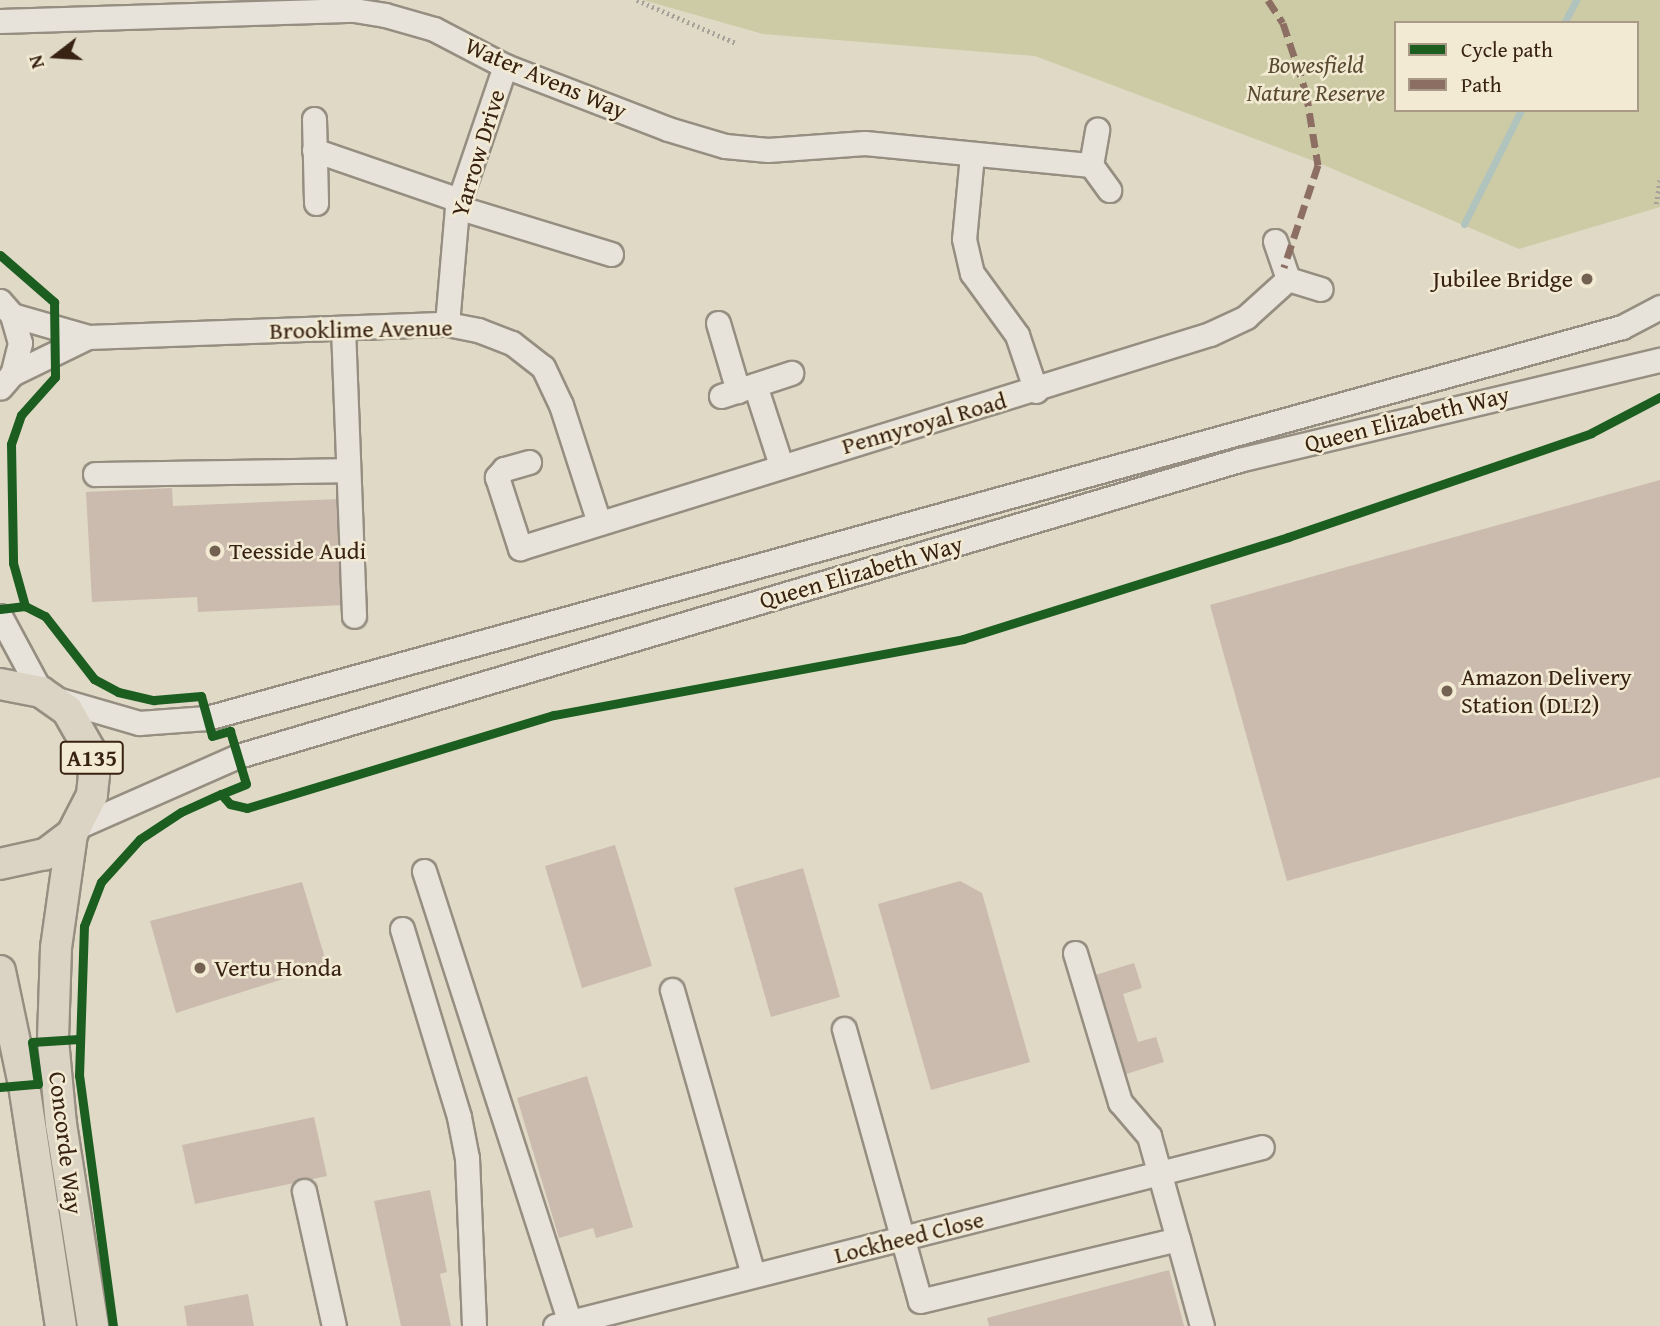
<!DOCTYPE html>
<style>
body{margin:0}
#map{position:relative;width:1660px;height:1326px;overflow:hidden;background:#e0d9c6;font-family:"Gentium Book Plus",serif}
div>[style]{position:absolute}
.green>*{inset:0;background:#cdcba6}
.stream>*{height:7px;margin:-3.5px;padding:0 3.5px;transform-origin:3.5px;border-radius:3.5px;background:#b0c3bd}
.building>*{inset:0;background:#cbbbae}
.path>*{height:4.5px;margin-top:-2.25px;transform-origin:0;background:repeating-linear-gradient(90deg,#a7a299 0 2px,transparent 0 5.5px)}
.roads{filter:drop-shadow(2px 0 #958e81) drop-shadow(-2px 0 #958e81) drop-shadow(0 2px #958e81) drop-shadow(0 -2px #958e81)}
.minor>*{height:23px;margin:-11.5px;padding:0 11.5px;transform-origin:11.5px;border-radius:11.5px;background:#e7e3da}
.major>*{height:30px;margin:-15px;padding:0 15px;transform-origin:15px;border-radius:15px;background:#dbd3c4}
.quiet>*{height:7px;margin-top:-3.5px;transform-origin:0;background:repeating-linear-gradient(90deg,#8d6e63 0 14px,transparent 0 21px)}
.cycleway>*{height:9px;margin:-4.5px;padding:0 4.5px;transform-origin:4.5px;border-radius:4.5px;background:#1b5e20}
.dots>*{width:19px;height:19px;translate:-50% -50%;box-sizing:border-box;border:4px solid #f2ead3;border-radius:50%}
span{translate:-50% -50%;white-space:nowrap;text-align:center;line-height:1.15;-webkit-text-stroke:5px #f2ead3;paint-order:stroke}
.shield-label span{padding:2px 5px;background:#f2ead3;border:2px solid;border-radius:5px;-webkit-text-stroke-width:0}
.shield-label{font-size:23px;color:#382212;font-weight:700}
.park-label{font-size:24px;color:#594a30;font-style:italic}
.street-label{font-size:24px;color:#382212}
.poi-label{font-size:24px;color:#382212}
.right{translate:-100% -50%;text-align:right}
.left{translate:0 -50%;text-align:left}
.legend{position:absolute;left:1394px;top:21px;width:245px;height:91px;box-sizing:border-box;background:#f2ead3;border:2px solid #a89a86;margin:0;padding:9px 12px;list-style:none;font-size:21px;color:#382212}
.legend li{display:flex;align-items:center;gap:14px;height:35px}
.legend b{width:35px;border:2px solid #a89a86}
.north{position:absolute;left:21px;top:21px;width:70px;height:70px;-webkit-text-stroke:5px #f2ead3;paint-order:stroke;rotate:253deg;font-size:19px;font-weight:700;line-height:28px;text-align:center;color:#382212}
.north::after{content:'';display:block;margin:auto;width:24px;height:32px;background:#382212;clip-path:polygon(50% 0,100% 100%,50% 72%,0 100%)}
</style>
<div id="map">
<div class="green">
<i style="clip-path:polygon(evenodd,643px 0,1660px 0,1660px 207px,1519px 249px,1319px 163px,1035px 56px,763px 34px,643px 0,1396px 23px,1637px 23px,1637px 110px,1396px 110px,1396px 23px)"></i>
</div>
<div class="stream">
<i style="left:1564px;top:23px;width:26px;rotate:-62deg"></i>
<i style="left:1464px;top:224px;width:127px;rotate:-63.4deg"></i>
</div>
<div class="building">
<i style="clip-path:polygon(1660px 480px,1660px 777px,1287px 881px,1210px 605px)"></i>
<i style="clip-path:polygon(172px 488px,173px 506px,339px 499px,344px 605px,198px 612px,197px 597px,92px 602px,86px 492px)"></i>
<i style="clip-path:polygon(615px 845px,652px 966px,582px 988px,545px 866px)"></i>
<i style="clip-path:polygon(803px 868px,840px 997px,771px 1017px,734px 888px)"></i>
<i style="clip-path:polygon(960px 881px,982px 893px,1030px 1062px,931px 1090px,878px 904px)"></i>
<i style="clip-path:polygon(302px 882px,327px 965px,176px 1013px,150px 921px)"></i>
<i style="clip-path:polygon(1134px 963px,1142px 988px,1123px 994px,1138px 1042px,1156px 1037px,1164px 1062px,1120px 1076px,1089px 977px)"></i>
<i style="clip-path:polygon(587px 1076px,633px 1227px,596px 1238px,593px 1228px,559px 1238px,517px 1098px)"></i>
<i style="clip-path:polygon(314px 1117px,327px 1176px,195px 1204px,182px 1145px)"></i>
<i style="clip-path:polygon(430px 1190px,447px 1272px,440px 1274px,451px 1326px,401px 1326px,374px 1201px)"></i>
<i style="clip-path:polygon(1169px 1270px,1184px 1326px,989px 1326px,987px 1318px)"></i>
<i style="clip-path:polygon(248px 1294px,254px 1326px,187px 1326px,184px 1306px)"></i>
</div>
<div class="path">
<i style="left:637px;top:0;width:108px;rotate:23.5deg"></i>
<i style="left:1656px;top:204px;width:25px;rotate:-81deg"></i>
</div>
<div class="roads">
<div class="minor">
<i style="left:0;top:21px;width:354px;rotate:-1.8deg"></i>
<i style="left:354px;top:10px;width:31px;rotate:9deg"></i>
<i style="left:385px;top:15px;width:51px;rotate:15.9deg"></i>
<i style="left:434px;top:29px;width:80px;rotate:27.5deg"></i>
<i style="left:505px;top:66px;width:175px;rotate:21.1deg"></i>
<i style="left:668px;top:129px;width:59px;rotate:16.6deg"></i>
<i style="left:725px;top:146px;width:43px;rotate:5.3deg"></i>
<i style="left:768px;top:150px;width:97px;rotate:-4.1deg"></i>
<i style="left:865px;top:143px;width:227px;rotate:5.6deg"></i>
<i style="left:1091px;top:165px;width:31px;rotate:54deg"></i>
<i style="left:314px;top:119px;width:84px;rotate:88.6deg"></i>
<i style="left:314px;top:150px;width:153px;rotate:19deg"></i>
<i style="left:972px;top:155px;width:84px;rotate:95.4deg"></i>
<i style="left:964px;top:239px;width:35px;rotate:77deg"></i>
<i style="left:972px;top:273px;width:77px;rotate:54deg"></i>
<i style="left:1017px;top:335px;width:59px;rotate:71.3deg"></i>
<i style="left:1091px;top:165px;width:36px;rotate:-80deg"></i>
<i style="left:457px;top:207px;width:161px;rotate:17deg"></i>
<i style="left:1275px;top:241px;width:40px;rotate:71.1deg"></i>
<i style="left:1288px;top:279px;width:34px;rotate:17deg"></i>
<i style="left:0;top:301px;width:18px;rotate:49deg"></i>
<i style="left:12px;top:315px;width:29px;rotate:74deg"></i>
<i style="left:20px;top:343px;width:32px;rotate:104deg"></i>
<i style="left:12px;top:374px;width:18px;rotate:131deg"></i>
<i style="left:12px;top:315px;width:79px;rotate:16.1deg"></i>
<i style="left:88px;top:337px;width:85px;rotate:154deg"></i>
<i style="left:718px;top:323px;width:71px;rotate:73.6deg"></i>
<i style="left:447px;top:324px;width:117px;rotate:-85.1deg"></i>
<i style="left:457px;top:207px;width:149px;rotate:-71.2deg"></i>
<i style="left:343px;top:328px;width:288px;rotate:87.8deg"></i>
<i style="left:88px;top:337px;width:359px;rotate:-2.1deg"></i>
<i style="left:447px;top:324px;width:32px;rotate:11deg"></i>
<i style="left:478px;top:330px;width:36px;rotate:21deg"></i>
<i style="left:512px;top:343px;width:39px;rotate:38deg"></i>
<i style="left:543px;top:367px;width:42px;rotate:64.7deg"></i>
<i style="left:561px;top:405px;width:124px;rotate:72.1deg"></i>
<i style="left:755px;top:385px;width:84px;rotate:72deg"></i>
<i style="left:721px;top:396px;width:74px;rotate:-18.2deg"></i>
<i style="left:529px;top:462px;width:26px;rotate:164deg"></i>
<i style="left:504px;top:469px;width:11px;rotate:131deg"></i>
<i style="left:497px;top:477px;width:75px;rotate:72.1deg"></i>
<i style="left:520px;top:548px;width:722px;rotate:-17.23deg"></i>
<i style="left:1210px;top:334px;width:40px;rotate:-25deg"></i>
<i style="left:1246px;top:317px;width:57px;rotate:-42.1deg"></i>
<i style="left:95px;top:474px;width:251px;rotate:-0.9deg"></i>
<i style="left:0;top:616px;width:86px;rotate:61.7deg"></i>
<i style="left:53px;top:698px;width:90px;rotate:16.2deg"></i>
<i style="left:139px;top:723px;width:68px;rotate:-4.2deg"></i>
<i style="left:207px;top:718px;width:1468px;rotate:-15.45deg"></i>
<i style="left:1622px;top:327px;width:43px;rotate:-27.8deg"></i>
<i style="left:77px;top:827px;width:176px;rotate:-23.8deg"></i>
<i style="left:238px;top:756px;width:1044px;rotate:-16.47deg"></i>
<i style="left:1239px;top:460px;width:433px;rotate:-13.4deg"></i>
<i style="left:424px;top:871px;width:474px;rotate:72.1deg"></i>
<i style="left:402px;top:929px;width:196px;rotate:73.1deg"></i>
<i style="left:459px;top:1117px;width:42px;rotate:79deg"></i>
<i style="left:467px;top:1158px;width:168px;rotate:87.6deg"></i>
<i style="left:1075px;top:953px;width:156px;rotate:73.2deg"></i>
<i style="left:1120px;top:1102px;width:45px;rotate:49.5deg"></i>
<i style="left:1149px;top:1136px;width:107px;rotate:74.3deg"></i>
<i style="left:672px;top:990px;width:296px;rotate:74.1deg"></i>
<i style="left:844px;top:1029px;width:282px;rotate:74.4deg"></i>
<i style="left:920px;top:1301px;width:265px;rotate:-13.5deg"></i>
<i style="left:1178px;top:1239px;width:90px;rotate:74.6deg"></i>
<i style="left:304px;top:1191px;width:138px;rotate:77.5deg"></i>
<i style="left:555px;top:1326px;width:729px;rotate:-14.21deg"></i>
</div>
<div class="major">
<i style="left:0;top:684px;width:42px;rotate:11deg"></i>
<i style="left:41px;top:692px;width:32px;rotate:35deg"></i>
<i style="left:67px;top:710px;width:48px;rotate:60.3deg"></i>
<i style="left:91px;top:752px;width:23px;rotate:83deg"></i>
<i style="left:94px;top:775px;width:20px;rotate:96deg"></i>
<i style="left:92px;top:795px;width:44px;rotate:117.1deg"></i>
<i style="left:72px;top:834px;width:34px;rotate:143deg"></i>
<i style="left:45px;top:854px;width:46px;rotate:167.5deg"></i>
<i style="left:72px;top:834px;width:115px;rotate:98deg"></i>
<i style="left:56px;top:948px;width:92px;rotate:91.9deg"></i>
<i style="left:53px;top:1040px;width:84px;rotate:84.6deg"></i>
<i style="left:61px;top:1124px;width:205px;rotate:81deg"></i>
<i style="left:0;top:971px;width:116px;rotate:78.1deg"></i>
<i style="left:24px;top:1085px;width:244px;rotate:81.3deg"></i>
</div>
</div>
<div class="quiet">
<i style="left:1268px;top:0;width:27px;rotate:57deg"></i>
<i style="left:1283px;top:23px;width:73px;rotate:71.6deg"></i>
<i style="left:1306px;top:92px;width:74px;rotate:80.7deg"></i>
<i style="left:1318px;top:165px;width:108px;rotate:108.4deg"></i>
</div>
<div class="cycleway">
<i style="left:0;top:255px;width:72px;rotate:41deg"></i>
<i style="left:54px;top:302px;width:75px;rotate:89.2deg"></i>
<i style="left:55px;top:377px;width:51px;rotate:131.8deg"></i>
<i style="left:21px;top:415px;width:31px;rotate:109deg"></i>
<i style="left:11px;top:444px;width:119px;rotate:89deg"></i>
<i style="left:13px;top:563px;width:45px;rotate:74.4deg"></i>
<i style="left:0;top:609px;width:25px;rotate:-7deg"></i>
<i style="left:25px;top:606px;width:22px;rotate:27deg"></i>
<i style="left:45px;top:616px;width:80px;rotate:52.1deg"></i>
<i style="left:94px;top:679px;width:27px;rotate:28deg"></i>
<i style="left:118px;top:692px;width:37px;rotate:13deg"></i>
<i style="left:154px;top:700px;width:47px;rotate:-4.9deg"></i>
<i style="left:201px;top:696px;width:41px;rotate:74.6deg"></i>
<i style="left:212px;top:736px;width:19px;rotate:-16deg"></i>
<i style="left:230px;top:731px;width:55px;rotate:73.2deg"></i>
<i style="left:246px;top:784px;width:27px;rotate:158deg"></i>
<i style="left:221px;top:794px;width:13px;rotate:48deg"></i>
<i style="left:230px;top:804px;width:17px;rotate:13deg"></i>
<i style="left:247px;top:808px;width:321px;rotate:-16.9deg"></i>
<i style="left:554px;top:715px;width:416px;rotate:-10.5deg"></i>
<i style="left:963px;top:639px;width:341px;rotate:-17.4deg"></i>
<i style="left:1288px;top:537px;width:320px;rotate:-18.9deg"></i>
<i style="left:1591px;top:433px;width:78px;rotate:-27.6deg"></i>
<i style="left:0;top:1087px;width:38px;rotate:-5deg"></i>
<i style="left:38px;top:1084px;width:42px;rotate:-98.1deg"></i>
<i style="left:32px;top:1042px;width:47px;rotate:-3.7deg"></i>
<i style="left:113px;top:1326px;width:252px;rotate:-97.7deg"></i>
<i style="left:79px;top:1076px;width:150px;rotate:-88.1deg"></i>
<i style="left:84px;top:926px;width:47px;rotate:-68.9deg"></i>
<i style="left:101px;top:882px;width:58px;rotate:-47.8deg"></i>
<i style="left:140px;top:839px;width:49px;rotate:-33.4deg"></i>
<i style="left:181px;top:812px;width:44px;rotate:-24.2deg"></i>
</div>
<div class="dots">
<i style="left:1587px;top:279px;background:#736251"></i>
<i style="left:215px;top:551px;background:#736251"></i>
<i style="left:1447px;top:691px;background:#736251"></i>
<i style="left:200px;top:968px;background:#736251"></i>
</div>
<div class="shield-label">
<span style="left:92px;top:758px">A135</span>
</div>
<div class="park-label">
<span style="left:1316px;top:79px">Bowesfield<br>Nature Reserve</span>
</div>
<div class="street-label">
<span style="left:546px;top:78px;rotate:23deg">Water Avens Way</span>
<span style="left:478px;top:153px;rotate:-73deg">Yarrow Drive</span>
<span style="left:361px;top:329px;rotate:-1deg">Brooklime Avenue</span>
<span style="left:1407px;top:419px;rotate:-14deg">Queen Elizabeth Way</span>
<span style="left:924px;top:423px;rotate:-16deg">Pennyroyal Road</span>
<span style="left:861px;top:572px;rotate:-16deg">Queen Elizabeth Way</span>
<span style="left:66px;top:1143px;rotate:83deg">Concorde Way</span>
<span style="left:909px;top:1237px;rotate:-14deg">Lockheed Close</span>
</div>
<div class="poi-label">
<span class="right" style="left:1573px;top:279px">Jubilee Bridge</span>
<span class="left" style="left:229px;top:551px">Teesside Audi</span>
<span class="left" style="left:1461px;top:691px">Amazon Delivery<br>Station (DLI2)</span>
<span class="left" style="left:214px;top:968px">Vertu Honda</span>
</div>
<ul class="legend">
<li><b style="height:9px;background:#1b5e20"></b>Cycle path</li>
<li><b style="height:9px;background:#8d6e63"></b>Path</li>
</ul>
<div class="north">N</div>
</div>
